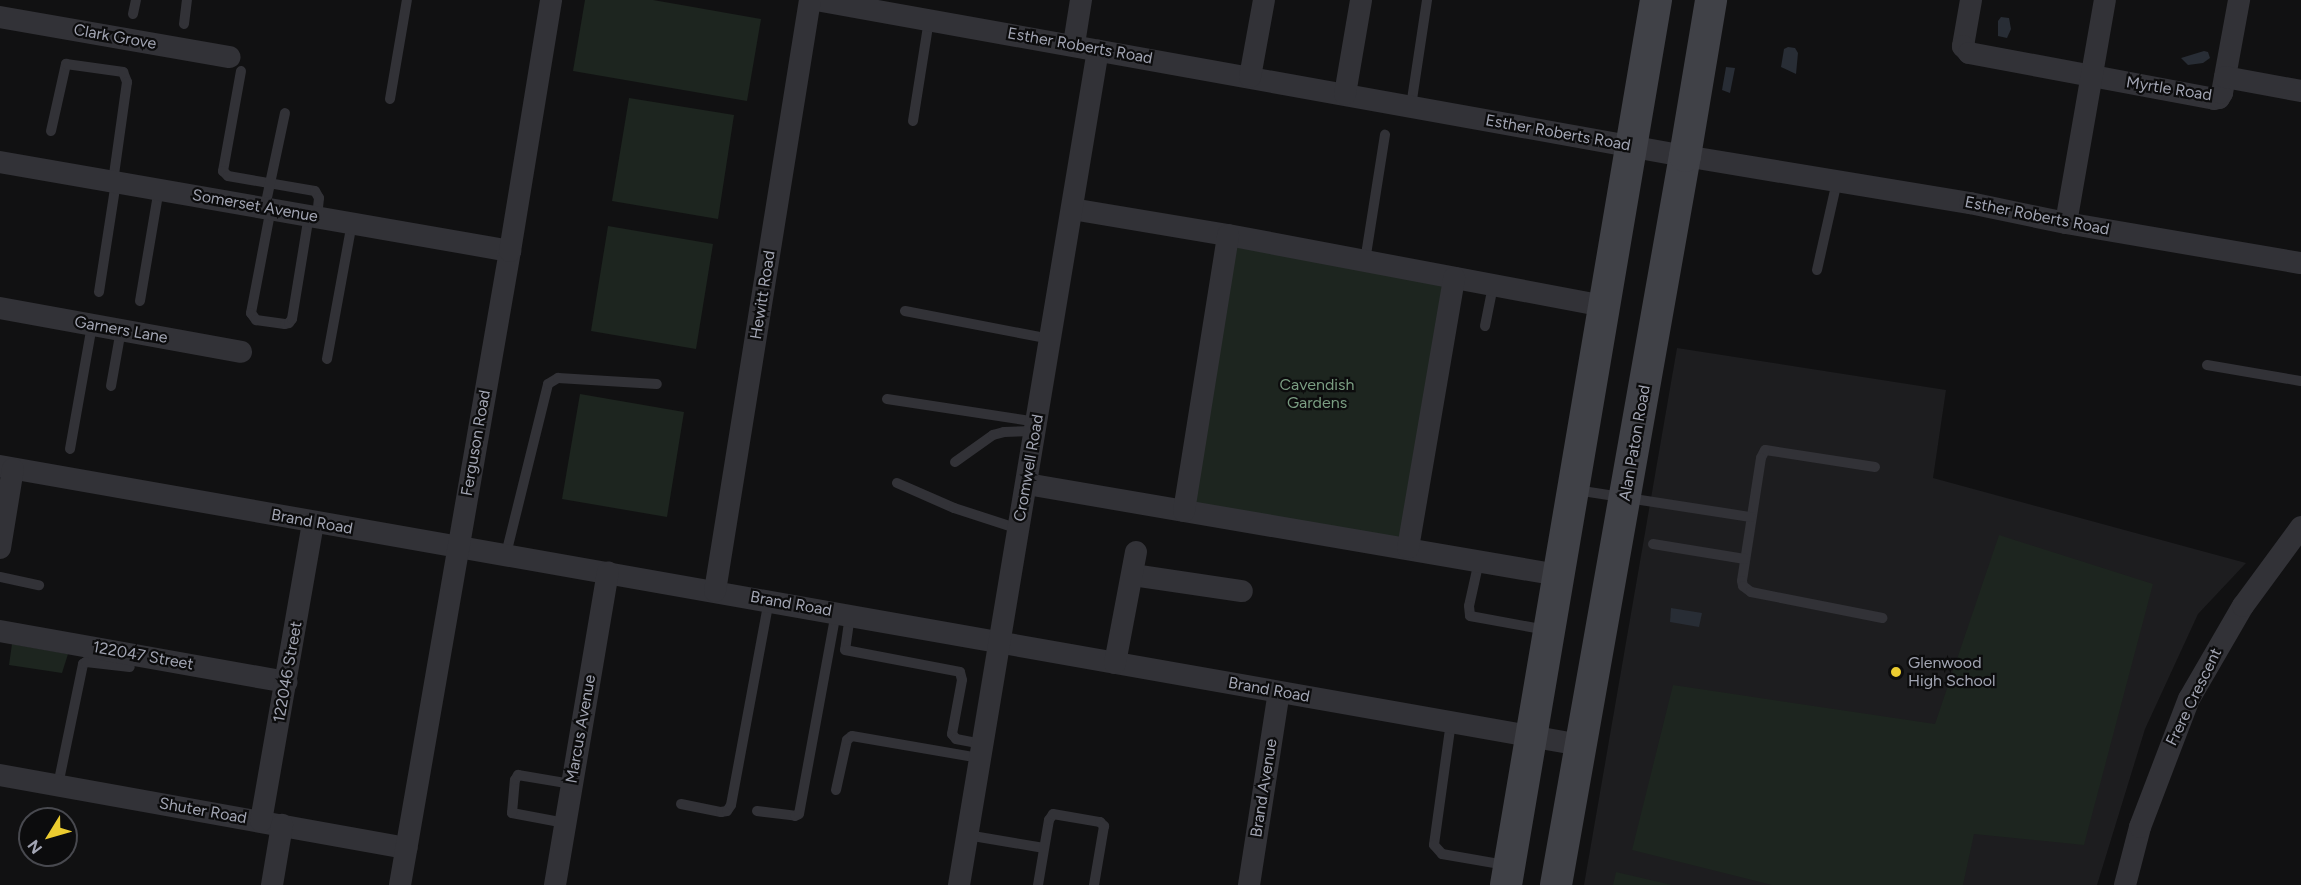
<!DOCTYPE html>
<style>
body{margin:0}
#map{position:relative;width:2301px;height:885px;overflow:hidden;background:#111112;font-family:Figtree,sans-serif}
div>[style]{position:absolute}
.built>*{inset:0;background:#1d1d1f}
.green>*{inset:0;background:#1d251f}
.water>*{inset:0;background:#282d35}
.lane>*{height:10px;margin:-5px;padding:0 5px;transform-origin:5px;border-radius:5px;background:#323237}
.street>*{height:22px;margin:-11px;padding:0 11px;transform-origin:11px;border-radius:11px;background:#323237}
.secondary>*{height:32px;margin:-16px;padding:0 16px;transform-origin:16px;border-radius:16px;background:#404147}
.dots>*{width:16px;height:16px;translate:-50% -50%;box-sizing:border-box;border:3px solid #0c0c0d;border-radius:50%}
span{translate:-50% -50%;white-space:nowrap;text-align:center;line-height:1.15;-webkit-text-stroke:4.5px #0c0c0d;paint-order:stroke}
.street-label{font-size:16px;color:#a2a5b3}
.park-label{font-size:16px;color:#7a9d82}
.poi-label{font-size:16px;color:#a2a5b3}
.left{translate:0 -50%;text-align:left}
.north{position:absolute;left:18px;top:807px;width:60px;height:60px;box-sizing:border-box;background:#0c0c0d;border:2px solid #48494f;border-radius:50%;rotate:233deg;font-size:16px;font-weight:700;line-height:24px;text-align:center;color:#a2a5b3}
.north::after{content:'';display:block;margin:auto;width:21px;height:27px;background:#eccc30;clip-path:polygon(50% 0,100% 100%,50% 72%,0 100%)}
</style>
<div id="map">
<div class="built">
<i style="clip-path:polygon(1677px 348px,1946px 390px,1933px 478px,2246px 563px,2198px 614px,2145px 729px,2097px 885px,1584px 885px)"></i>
</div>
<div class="green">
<i style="clip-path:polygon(585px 0,653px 0,761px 19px,747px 101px,573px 71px)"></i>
<i style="clip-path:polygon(629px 98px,734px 115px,718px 219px,612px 201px)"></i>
<i style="clip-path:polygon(608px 226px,713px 244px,696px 349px,591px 331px)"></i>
<i style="clip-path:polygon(1234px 247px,1443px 282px,1401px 541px,1192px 506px)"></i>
<i style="clip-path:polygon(580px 394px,684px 412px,667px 517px,562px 499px)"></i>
<i style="clip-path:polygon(1999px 535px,2153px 584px,2084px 845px,1974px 834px,1963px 885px,1772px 885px,1632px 850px,1673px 685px,1935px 724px)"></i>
<i style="clip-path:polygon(12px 644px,68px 654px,62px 673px,9px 665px)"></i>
<i style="clip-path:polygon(1616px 872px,1672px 885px,1613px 885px)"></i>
</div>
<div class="water">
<i style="clip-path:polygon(2001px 17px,2009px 18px,2011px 29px,2007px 38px,1998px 36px,1998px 21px)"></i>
<i style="clip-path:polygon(1788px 47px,1795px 48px,1798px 53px,1796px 74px,1781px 67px,1784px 49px)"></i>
<i style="clip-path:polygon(2204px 51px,2208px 52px,2210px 58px,2203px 63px,2188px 65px,2181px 58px)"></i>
<i style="clip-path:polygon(1726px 67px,1735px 68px,1730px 93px,1722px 90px)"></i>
<i style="clip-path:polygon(1671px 608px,1702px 613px,1699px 627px,1670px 622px)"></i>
</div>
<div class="lane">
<i style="left:133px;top:14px;width:14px;rotate:-78deg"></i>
<i style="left:184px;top:24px;width:24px;rotate:-83deg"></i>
<i style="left:241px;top:71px;width:102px;rotate:100.2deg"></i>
<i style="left:223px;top:171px;width:7px;rotate:45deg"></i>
<i style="left:228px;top:176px;width:88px;rotate:9.8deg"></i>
<i style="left:315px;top:191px;width:8px;rotate:60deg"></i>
<i style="left:319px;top:198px;width:18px;rotate:96deg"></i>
<i style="left:390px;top:99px;width:100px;rotate:-80.3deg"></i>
<i style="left:1411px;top:106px;width:107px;rotate:-81.4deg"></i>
<i style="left:913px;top:121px;width:102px;rotate:-81deg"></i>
<i style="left:51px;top:131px;width:69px;rotate:-77.4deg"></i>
<i style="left:66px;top:64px;width:58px;rotate:8deg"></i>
<i style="left:123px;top:72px;width:11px;rotate:68deg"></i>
<i style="left:127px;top:82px;width:101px;rotate:98deg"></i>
<i style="left:265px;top:207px;width:96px;rotate:-78deg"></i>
<i style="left:271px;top:208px;width:107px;rotate:100.8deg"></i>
<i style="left:251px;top:313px;width:9px;rotate:54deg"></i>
<i style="left:256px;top:320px;width:29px;rotate:8deg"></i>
<i style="left:285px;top:324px;width:4px;rotate:-14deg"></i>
<i style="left:289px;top:323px;width:5px;rotate:-53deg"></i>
<i style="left:292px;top:319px;width:105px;rotate:-80.7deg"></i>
<i style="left:1365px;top:261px;width:128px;rotate:-81deg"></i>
<i style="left:1817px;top:270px;width:91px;rotate:-77.3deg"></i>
<i style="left:99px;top:292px;width:111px;rotate:-81.2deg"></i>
<i style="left:140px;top:301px;width:114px;rotate:-80.4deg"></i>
<i style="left:905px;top:311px;width:149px;rotate:10.9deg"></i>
<i style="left:1485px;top:326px;width:41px;rotate:-78.7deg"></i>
<i style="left:327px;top:359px;width:138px;rotate:-79.6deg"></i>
<i style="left:2207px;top:365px;width:95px;rotate:9.7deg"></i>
<i style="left:111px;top:386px;width:57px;rotate:-79.9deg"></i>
<i style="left:887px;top:399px;width:152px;rotate:8.7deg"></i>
<i style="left:70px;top:449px;width:126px;rotate:-79.9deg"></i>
<i style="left:955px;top:462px;width:47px;rotate:-35.4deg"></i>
<i style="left:993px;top:435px;width:11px;rotate:-15deg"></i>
<i style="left:1004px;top:432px;width:31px;rotate:-2deg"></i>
<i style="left:1875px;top:467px;width:111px;rotate:-171.2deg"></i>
<i style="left:1765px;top:450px;width:9px;rotate:117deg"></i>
<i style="left:1761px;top:458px;width:124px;rotate:98.8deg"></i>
<i style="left:1742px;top:581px;width:5px;rotate:79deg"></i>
<i style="left:1743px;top:586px;width:10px;rotate:37deg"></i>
<i style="left:1751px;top:592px;width:134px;rotate:11.2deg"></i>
<i style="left:897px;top:483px;width:62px;rotate:23.7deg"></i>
<i style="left:954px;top:508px;width:68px;rotate:17.9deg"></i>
<i style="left:1576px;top:490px;width:177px;rotate:8.8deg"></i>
<i style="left:1653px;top:544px;width:93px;rotate:9.3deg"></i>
<i style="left:506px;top:554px;width:175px;rotate:-76.1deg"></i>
<i style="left:548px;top:384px;width:12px;rotate:-31deg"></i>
<i style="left:558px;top:378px;width:99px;rotate:3.5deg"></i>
<i style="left:1479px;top:561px;width:46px;rotate:102.5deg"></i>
<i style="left:1469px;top:606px;width:10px;rotate:84deg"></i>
<i style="left:1470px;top:616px;width:77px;rotate:10.4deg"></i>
<i style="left:0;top:577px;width:40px;rotate:12deg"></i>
<i style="left:850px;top:615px;width:35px;rotate:98deg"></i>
<i style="left:845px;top:650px;width:117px;rotate:10.8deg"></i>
<i style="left:960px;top:672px;width:8px;rotate:76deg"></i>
<i style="left:962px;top:680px;width:55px;rotate:100.5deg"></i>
<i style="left:952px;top:734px;width:6px;rotate:51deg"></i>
<i style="left:956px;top:739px;width:26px;rotate:11deg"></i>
<i style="left:1451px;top:722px;width:124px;rotate:97.9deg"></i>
<i style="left:1434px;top:845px;width:12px;rotate:48deg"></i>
<i style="left:1442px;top:854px;width:65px;rotate:9.8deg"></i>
<i style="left:58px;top:785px;width:124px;rotate:-78.3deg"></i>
<i style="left:83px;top:664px;width:4px;rotate:-34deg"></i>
<i style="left:86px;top:662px;width:44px;rotate:6.5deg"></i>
<i style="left:836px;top:790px;width:51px;rotate:-77.6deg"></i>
<i style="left:847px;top:740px;width:6px;rotate:-39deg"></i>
<i style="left:852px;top:736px;width:130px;rotate:9.8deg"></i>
<i style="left:681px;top:804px;width:41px;rotate:11.3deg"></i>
<i style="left:721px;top:812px;width:6px;rotate:-9deg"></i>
<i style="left:727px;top:811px;width:7px;rotate:-56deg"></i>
<i style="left:731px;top:805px;width:208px;rotate:-79.5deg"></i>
<i style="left:757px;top:811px;width:38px;rotate:7deg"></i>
<i style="left:795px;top:816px;width:4px;rotate:-27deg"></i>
<i style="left:799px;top:814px;width:205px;rotate:-79.6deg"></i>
<i style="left:565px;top:823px;width:54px;rotate:-169.3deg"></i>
<i style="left:512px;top:813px;width:33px;rotate:-85deg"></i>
<i style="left:515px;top:780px;width:6px;rotate:-59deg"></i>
<i style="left:518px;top:775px;width:55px;rotate:9.5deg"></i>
<i style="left:967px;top:835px;width:78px;rotate:9.6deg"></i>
<i style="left:1038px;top:885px;width:66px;rotate:-80.4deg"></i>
<i style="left:1049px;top:820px;width:7px;rotate:-56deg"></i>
<i style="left:1053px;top:814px;width:48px;rotate:9.7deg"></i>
<i style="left:1100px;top:822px;width:6px;rotate:45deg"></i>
<i style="left:1104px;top:826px;width:60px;rotate:99.6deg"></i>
</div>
<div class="street">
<i style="left:816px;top:0;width:883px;rotate:10.18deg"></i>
<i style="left:1685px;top:156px;width:289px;rotate:9.4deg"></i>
<i style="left:1970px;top:203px;width:98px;rotate:11.8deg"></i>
<i style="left:2066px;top:223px;width:238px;rotate:9.7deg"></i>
<i style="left:1971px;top:0;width:47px;rotate:99.9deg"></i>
<i style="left:1963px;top:46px;width:9px;rotate:49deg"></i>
<i style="left:1969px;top:53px;width:249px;rotate:10.6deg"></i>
<i style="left:2214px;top:99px;width:5px;rotate:-11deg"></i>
<i style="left:2219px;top:98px;width:6px;rotate:-59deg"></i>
<i style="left:2222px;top:93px;width:95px;rotate:-79.6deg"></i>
<i style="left:0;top:17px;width:233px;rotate:9.9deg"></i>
<i style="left:1074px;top:44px;width:45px;rotate:-81deg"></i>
<i style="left:1250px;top:77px;width:78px;rotate:-79.7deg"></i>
<i style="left:2225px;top:77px;width:77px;rotate:10.4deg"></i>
<i style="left:1345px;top:94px;width:95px;rotate:-80.3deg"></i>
<i style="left:0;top:162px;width:518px;rotate:9.9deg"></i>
<i style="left:1072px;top:209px;width:158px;rotate:9.5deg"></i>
<i style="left:1228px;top:235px;width:384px;rotate:10.7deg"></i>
<i style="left:2066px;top:223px;width:226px;rotate:-80.1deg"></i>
<i style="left:0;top:308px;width:245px;rotate:10.3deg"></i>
<i style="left:0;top:466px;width:1605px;rotate:10.01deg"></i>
<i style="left:1027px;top:484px;width:539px;rotate:9.72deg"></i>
<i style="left:1184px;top:511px;width:279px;rotate:-80.9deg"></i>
<i style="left:0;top:548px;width:80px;rotate:-80.7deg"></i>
<i style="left:1408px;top:548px;width:274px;rotate:-80.3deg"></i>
<i style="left:1133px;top:575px;width:110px;rotate:8.4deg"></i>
<i style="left:715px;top:591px;width:599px;rotate:-80.87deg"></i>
<i style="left:0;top:631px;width:291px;rotate:10.1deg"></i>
<i style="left:1115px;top:663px;width:113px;rotate:-79.3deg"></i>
<i style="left:0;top:775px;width:413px;rotate:10.2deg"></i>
<i style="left:261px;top:821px;width:303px;rotate:-80.1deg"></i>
<i style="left:272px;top:885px;width:61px;rotate:-80.5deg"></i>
<i style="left:400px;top:885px;width:643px;rotate:-80.16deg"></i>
<i style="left:510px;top:251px;width:254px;rotate:-80.7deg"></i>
<i style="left:555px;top:885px;width:317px;rotate:-80.4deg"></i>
<i style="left:959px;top:885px;width:846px;rotate:-80.55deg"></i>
<i style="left:1249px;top:885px;width:195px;rotate:-81.2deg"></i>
<i style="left:2125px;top:885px;width:60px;rotate:-75.5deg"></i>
<i style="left:2140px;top:827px;width:137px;rotate:-69.1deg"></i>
<i style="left:2189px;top:699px;width:108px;rotate:-59.9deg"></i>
<i style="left:2243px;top:606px;width:98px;rotate:-53.7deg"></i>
</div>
<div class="secondary">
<i style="left:1506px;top:885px;width:898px;rotate:-80.38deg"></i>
<i style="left:1556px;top:885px;width:740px;rotate:-79.97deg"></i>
<i style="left:1685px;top:156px;width:158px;rotate:-80.5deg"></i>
</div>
<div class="dots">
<i style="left:1896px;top:672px;background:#eccc30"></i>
</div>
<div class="street-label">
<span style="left:115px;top:37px;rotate:10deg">Clark Grove</span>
<span style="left:1080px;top:46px;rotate:10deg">Esther Roberts Road</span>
<span style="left:2169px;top:89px;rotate:9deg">Myrtle Road</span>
<span style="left:1558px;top:133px;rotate:10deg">Esther Roberts Road</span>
<span style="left:255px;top:206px;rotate:10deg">Somerset Avenue</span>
<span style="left:2037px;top:216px;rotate:11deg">Esther Roberts Road</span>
<span style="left:763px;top:295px;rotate:-81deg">Hewitt Road</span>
<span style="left:121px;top:330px;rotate:10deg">Garners Lane</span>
<span style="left:476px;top:443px;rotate:-80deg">Ferguson Road</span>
<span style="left:1635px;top:443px;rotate:-80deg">Alan Paton Road</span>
<span style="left:1029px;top:468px;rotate:-80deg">Cromwell Road</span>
<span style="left:312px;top:522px;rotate:10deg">Brand Road</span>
<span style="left:791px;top:604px;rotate:10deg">Brand Road</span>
<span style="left:143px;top:656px;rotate:10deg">122047 Street</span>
<span style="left:288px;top:672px;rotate:-80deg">122046 Street</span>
<span style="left:1269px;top:690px;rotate:10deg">Brand Road</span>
<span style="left:2194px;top:697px;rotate:-64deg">Frere Crescent</span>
<span style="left:581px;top:729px;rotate:-80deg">Marcus Avenue</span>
<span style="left:1264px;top:788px;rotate:-81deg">Brand Avenue</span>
<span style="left:203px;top:811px;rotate:10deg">Shuter Road</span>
</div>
<div class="park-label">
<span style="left:1317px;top:394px">Cavendish<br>Gardens</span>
</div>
<div class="poi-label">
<span class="left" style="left:1908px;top:672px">Glenwood<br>High School</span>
</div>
<div class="north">N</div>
</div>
